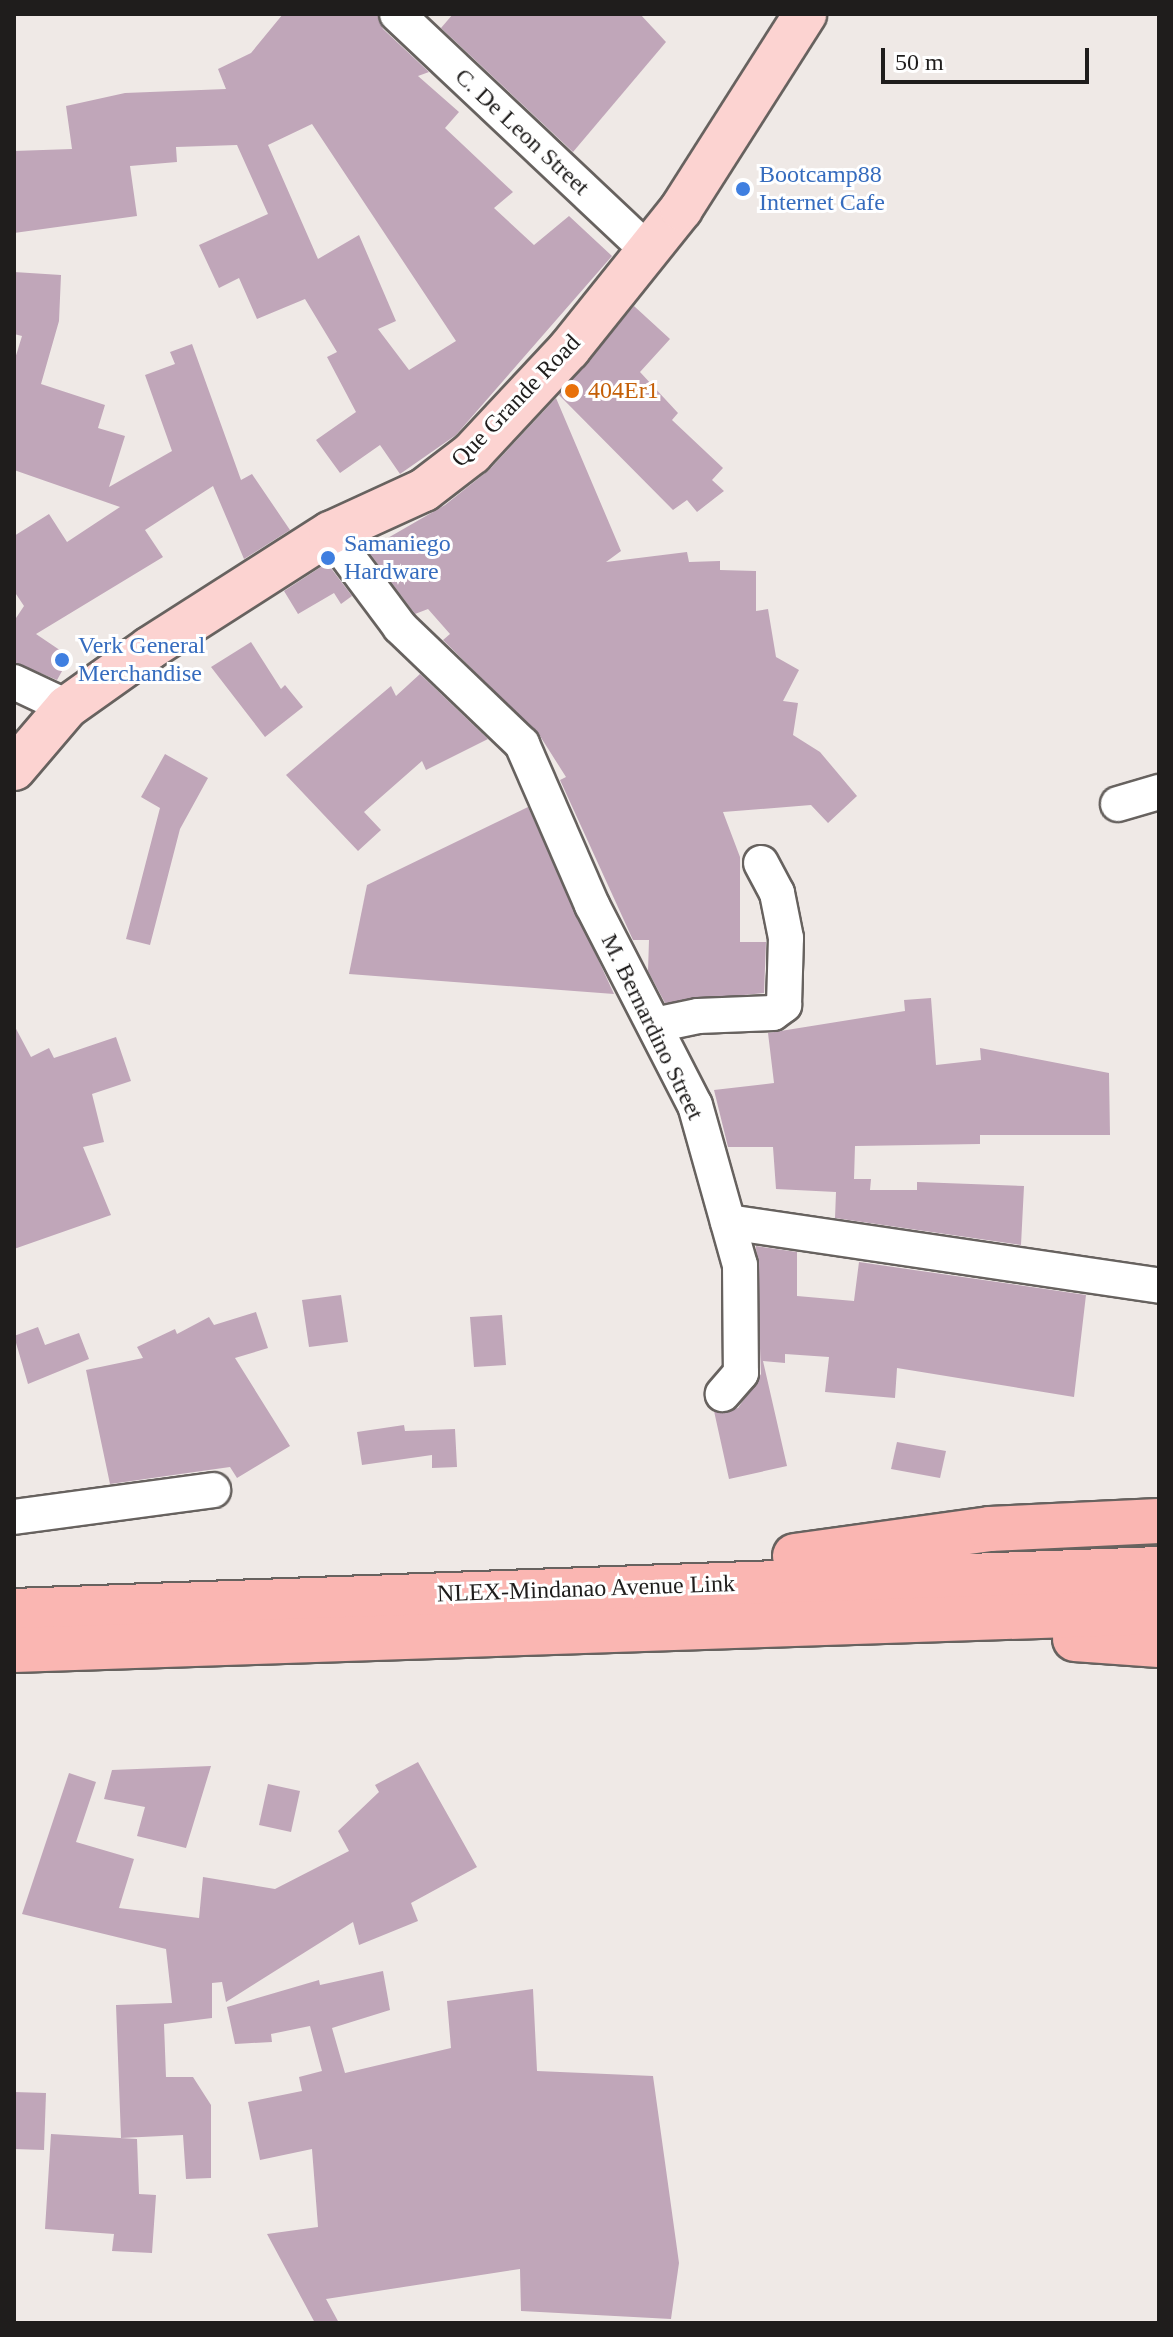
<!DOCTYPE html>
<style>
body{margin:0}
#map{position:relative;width:1173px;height:2337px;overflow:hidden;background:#efe9e6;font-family:"Times New Roman",serif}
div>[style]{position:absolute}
.building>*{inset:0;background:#c0a6b9}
.roads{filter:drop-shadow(2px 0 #67625f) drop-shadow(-2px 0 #67625f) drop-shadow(0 2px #67625f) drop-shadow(0 -2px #67625f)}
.minor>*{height:34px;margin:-17px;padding:0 17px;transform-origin:17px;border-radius:17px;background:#fff}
.major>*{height:42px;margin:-21px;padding:0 21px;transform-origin:21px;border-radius:21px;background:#fcd3d1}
.highway>*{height:44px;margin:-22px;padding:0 22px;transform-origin:22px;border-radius:22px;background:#fab6b2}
.dots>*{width:22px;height:22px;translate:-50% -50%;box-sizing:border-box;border:4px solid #fff;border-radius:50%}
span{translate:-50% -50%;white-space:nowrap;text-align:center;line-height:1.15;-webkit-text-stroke:6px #fff;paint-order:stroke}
.street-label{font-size:24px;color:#1f1d1c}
.shop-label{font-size:24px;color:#366cbe}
.left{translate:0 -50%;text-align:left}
.food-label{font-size:24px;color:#c56008}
.frame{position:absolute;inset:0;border:16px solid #1f1d1c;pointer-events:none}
.scale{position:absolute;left:881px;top:48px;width:208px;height:36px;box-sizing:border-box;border:4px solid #1f1d1c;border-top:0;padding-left:10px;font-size:24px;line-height:28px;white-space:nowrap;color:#1f1d1c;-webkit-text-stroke:6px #fff;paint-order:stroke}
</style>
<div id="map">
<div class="building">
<i style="clip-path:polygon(evenodd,283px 14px,378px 14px,383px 29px,429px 72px,418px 76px,459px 112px,445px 128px,513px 192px,494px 208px,534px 245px,569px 216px,612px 256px,456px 435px,400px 474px,380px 445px,340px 473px,316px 440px,356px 412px,327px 357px,337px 352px,305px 299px,257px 319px,239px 278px,219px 288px,199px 245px,268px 214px,237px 145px,176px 147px,177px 162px,130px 166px,137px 216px,14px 233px,14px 151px,72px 149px,66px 106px,125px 93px,226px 89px,218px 69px,251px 53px,283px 14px,312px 124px,456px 341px,409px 370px,378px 329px,396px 321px,359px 235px,318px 259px,268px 145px,312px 124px)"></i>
<i style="clip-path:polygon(453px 14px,640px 14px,666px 42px,573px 152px,441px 28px)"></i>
<i style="clip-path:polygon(14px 272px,61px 275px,59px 321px,41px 384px,105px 405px,98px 428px,125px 436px,109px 487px,172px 451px,145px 375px,175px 364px,170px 352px,192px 344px,241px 480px,252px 474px,290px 530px,244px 559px,213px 486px,145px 530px,163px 557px,36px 634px,70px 657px,57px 680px,14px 662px,14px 621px,24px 606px,14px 591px,14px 536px,49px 514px,67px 542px,120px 507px,14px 470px,14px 362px,22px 336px,14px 334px)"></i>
<i style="clip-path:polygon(634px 306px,670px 339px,640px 372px,678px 413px,672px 420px,723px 468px,712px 480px,724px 491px,697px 512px,687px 500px,673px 510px,559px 395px)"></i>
<i style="clip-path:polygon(556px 398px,621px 551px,606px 562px,687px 552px,689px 562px,720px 561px,720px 570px,756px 571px,756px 611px,768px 609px,776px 657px,799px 670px,783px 701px,798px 703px,793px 735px,820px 752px,857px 796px,828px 823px,811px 805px,723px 812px,740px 857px,740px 942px,766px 942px,764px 993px,665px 1003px,648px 971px,649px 940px,633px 940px,560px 780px,566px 777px,540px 736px,443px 640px,450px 634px,428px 609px,415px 614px,363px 544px,386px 539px,445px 505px,489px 470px)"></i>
<i style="clip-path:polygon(327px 563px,352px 596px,341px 604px,334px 593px,298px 614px,284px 591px)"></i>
<i style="clip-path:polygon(251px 642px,281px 689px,285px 685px,303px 707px,265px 737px,211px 667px)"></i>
<i style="clip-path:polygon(420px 674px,488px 739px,426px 770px,422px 761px,364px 812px,381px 830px,358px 851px,286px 775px,391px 686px,396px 696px)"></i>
<i style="clip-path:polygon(165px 754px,208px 778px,180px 829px,150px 945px,126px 939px,160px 808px,141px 797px)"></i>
<i style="clip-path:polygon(528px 807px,614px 994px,349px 974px,367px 885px)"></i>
<i style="clip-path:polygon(931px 998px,936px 1065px,981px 1060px,980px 1048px,1109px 1073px,1110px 1135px,980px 1135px,980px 1144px,855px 1146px,854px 1179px,871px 1179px,870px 1190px,917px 1190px,917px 1182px,1024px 1186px,1021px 1245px,835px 1218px,836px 1192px,776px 1189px,773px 1147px,728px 1147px,714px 1090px,774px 1083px,768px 1033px,905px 1011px,904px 1000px)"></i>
<i style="clip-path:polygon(14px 1025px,31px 1057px,49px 1048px,54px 1058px,116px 1037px,131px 1081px,92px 1094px,104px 1142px,83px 1147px,111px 1215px,14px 1249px)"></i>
<i style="clip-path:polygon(756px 1246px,797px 1252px,797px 1296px,854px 1301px,859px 1262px,1086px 1295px,1074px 1397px,897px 1368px,895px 1398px,825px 1392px,829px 1357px,785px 1354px,785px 1363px,763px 1361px,787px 1466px,729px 1479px,714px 1411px,738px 1408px,761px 1374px)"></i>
<i style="clip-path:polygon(341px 1295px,348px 1342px,309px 1347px,302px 1300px)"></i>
<i style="clip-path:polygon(256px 1312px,268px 1348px,235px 1358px,290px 1446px,237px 1478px,230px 1467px,110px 1484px,86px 1370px,143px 1358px,137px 1347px,175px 1329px,177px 1334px,209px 1317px,214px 1325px)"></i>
<i style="clip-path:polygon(502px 1315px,506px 1365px,474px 1367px,470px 1317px)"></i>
<i style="clip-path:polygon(38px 1327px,45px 1345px,79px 1333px,89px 1359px,28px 1384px,14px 1336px)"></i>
<i style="clip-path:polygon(404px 1425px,405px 1431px,455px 1429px,457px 1467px,432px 1468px,432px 1455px,362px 1465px,357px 1432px)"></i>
<i style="clip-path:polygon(897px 1442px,946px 1451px,940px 1478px,891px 1469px)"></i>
<i style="clip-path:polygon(418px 1762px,477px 1867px,411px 1903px,418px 1921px,359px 1945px,353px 1922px,226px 2002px,222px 1982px,212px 1983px,212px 2018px,164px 2024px,166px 2077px,193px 2077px,211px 2105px,211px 2178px,186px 2179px,183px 2135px,121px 2138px,116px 2005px,172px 2003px,166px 1949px,22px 1914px,69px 1773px,96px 1782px,76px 1842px,134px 1859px,119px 1908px,199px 1918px,203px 1877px,275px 1889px,349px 1851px,338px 1831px,379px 1792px,375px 1785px)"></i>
<i style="clip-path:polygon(211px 1766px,186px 1848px,137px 1836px,145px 1807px,104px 1799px,112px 1770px)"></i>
<i style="clip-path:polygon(268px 1784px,300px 1791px,291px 1832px,259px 1825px)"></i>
<i style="clip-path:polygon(383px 1971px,390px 2010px,332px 2028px,345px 2073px,451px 2048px,447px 2001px,533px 1989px,537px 2071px,653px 2076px,679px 2263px,671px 2319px,521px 2311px,520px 2269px,326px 2299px,339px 2323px,315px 2323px,267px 2234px,318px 2227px,312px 2149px,260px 2160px,248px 2102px,302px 2091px,299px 2077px,322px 2071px,310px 2026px,271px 2034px,272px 2042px,235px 2044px,227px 2007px,319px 1980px,320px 1985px)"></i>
<i style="clip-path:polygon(14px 2092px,46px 2093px,44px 2150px,14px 2149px)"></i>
<i style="clip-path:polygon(51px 2134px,137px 2139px,139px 2194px,156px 2195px,152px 2253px,112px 2251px,114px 2234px,45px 2229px)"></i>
</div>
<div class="roads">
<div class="minor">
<i style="left:397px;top:14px;width:344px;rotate:43.3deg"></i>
<i style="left:330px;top:533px;width:117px;rotate:53.3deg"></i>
<i style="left:400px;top:627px;width:169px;rotate:43.8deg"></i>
<i style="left:522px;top:744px;width:176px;rotate:66.5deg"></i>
<i style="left:592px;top:905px;width:225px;rotate:62.8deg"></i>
<i style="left:695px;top:1105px;width:166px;rotate:74.3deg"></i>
<i style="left:740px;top:1265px;width:108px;rotate:89.5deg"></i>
<i style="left:741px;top:1373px;width:28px;rotate:131deg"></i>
<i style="left:14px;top:682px;width:59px;rotate:25.3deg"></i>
<i style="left:1118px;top:804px;width:43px;rotate:-16.3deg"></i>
<i style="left:655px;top:1025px;width:44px;rotate:-11.8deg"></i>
<i style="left:698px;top:1016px;width:75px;rotate:-2.3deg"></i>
<i style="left:773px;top:1013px;width:14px;rotate:-36deg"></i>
<i style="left:784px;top:1005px;width:67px;rotate:-88.3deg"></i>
<i style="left:786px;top:938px;width:46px;rotate:-101.3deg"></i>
<i style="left:777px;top:893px;width:34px;rotate:-118deg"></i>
<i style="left:728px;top:1222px;width:436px;rotate:8.4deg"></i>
<i style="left:14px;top:1517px;width:201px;rotate:-7.7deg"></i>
</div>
<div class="major">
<i style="left:14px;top:769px;width:82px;rotate:-49.5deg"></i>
<i style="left:67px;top:707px;width:102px;rotate:-35.4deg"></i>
<i style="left:150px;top:648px;width:214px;rotate:-32.6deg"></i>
<i style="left:330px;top:533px;width:103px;rotate:-24.6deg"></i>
<i style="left:424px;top:490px;width:61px;rotate:-37.6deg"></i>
<i style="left:472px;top:453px;width:142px;rotate:-47deg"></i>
<i style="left:569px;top:349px;width:179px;rotate:-51.3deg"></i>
<i style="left:681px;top:209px;width:231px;rotate:-57.5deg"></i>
</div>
<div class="highway">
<i style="left:795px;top:1556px;width:197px;rotate:-7.9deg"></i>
<i style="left:990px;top:1529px;width:169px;rotate:-2.7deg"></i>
<i style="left:14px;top:1611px;width:1146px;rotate:-2.1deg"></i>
<i style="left:1075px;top:1639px;width:84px;rotate:4.1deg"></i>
<i style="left:14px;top:1650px;width:1146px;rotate:-1.9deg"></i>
</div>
</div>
<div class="dots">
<i style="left:743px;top:189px;background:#3f7fe0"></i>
<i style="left:572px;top:391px;background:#e8710a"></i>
<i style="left:328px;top:558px;background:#3f7fe0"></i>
<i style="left:62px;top:660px;background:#3f7fe0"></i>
</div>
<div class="street-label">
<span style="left:522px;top:132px;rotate:43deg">C. De Leon Street</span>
<span style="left:516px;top:401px;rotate:-46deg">Que Grande Road</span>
<span style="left:652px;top:1027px;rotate:64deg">M. Bernardino Street</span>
<span style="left:586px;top:1589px;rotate:-2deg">NLEX-Mindanao Avenue Link</span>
</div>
<div class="shop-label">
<span class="left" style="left:759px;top:189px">Bootcamp88<br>Internet Cafe</span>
<span class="left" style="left:344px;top:558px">Samaniego<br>Hardware</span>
<span class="left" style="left:78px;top:660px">Verk General<br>Merchandise</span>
</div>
<div class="food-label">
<span class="left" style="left:588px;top:391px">404Er1</span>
</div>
<div class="frame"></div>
<div class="scale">50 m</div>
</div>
